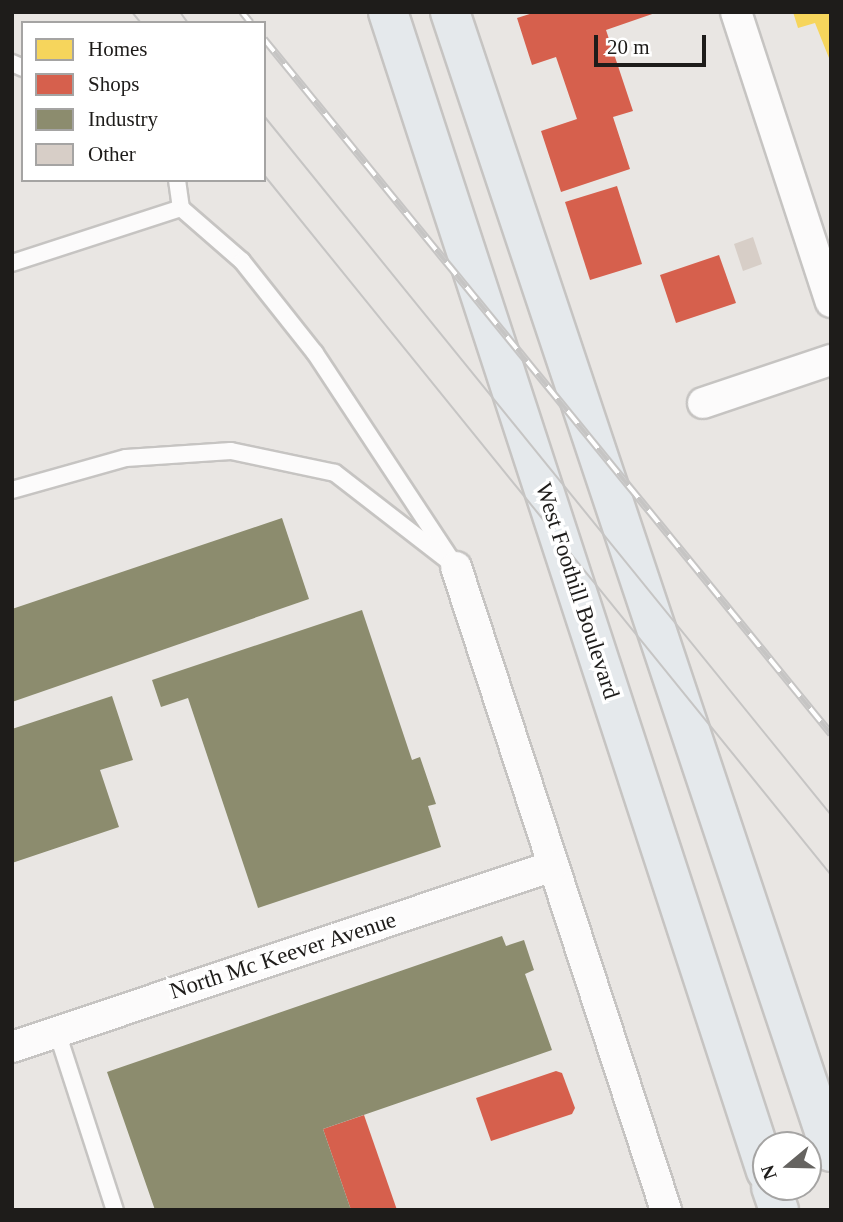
<!DOCTYPE html>
<style>
body{margin:0}
#map{position:relative;width:843px;height:1222px;overflow:hidden;background:#e9e6e3;font-family:"Times New Roman",serif}
div>[style]{position:absolute}
.homes>*{inset:0;background:#f6d55c}
.shops>*{inset:0;background:#d6604d}
.industry>*{inset:0;background:#8c8c6e}
.building>*{inset:0;background:#d7cec7}
.roads{filter:drop-shadow(2px 0 #c6c4c2) drop-shadow(-2px 0 #c6c4c2) drop-shadow(0 2px #c6c4c2) drop-shadow(0 -2px #c6c4c2)}
.lane>*{height:16px;margin:-8px;padding:0 8px;transform-origin:8px;border-radius:8px;background:#fcfbfb}
.street>*{height:30px;margin:-15px;padding:0 15px;transform-origin:15px;border-radius:15px;background:#fcfbfb}
.primary>*{height:38px;margin:-19px;padding:0 19px;transform-origin:19px;border-radius:19px;background:#e5e9ec}
.tram>*{height:2px;margin:-1px;padding:0 1px;transform-origin:1px;border-radius:1px;background:#c6c5c4}
.rail>*{height:8px;margin-top:-4px;transform-origin:0;background:repeating-linear-gradient(90deg,#fff 0 16px,#c6c5c4 0 32px);box-sizing:border-box;border-block:2px solid #c6c5c4}
span{translate:-50% -50%;white-space:nowrap;text-align:center;line-height:1.15;-webkit-text-stroke:7px #fff;paint-order:stroke}
.street-label{font-size:23px;color:#1e1c1a}
.frame{position:absolute;inset:0;border:14px solid #1e1c1a;pointer-events:none}
.legend{position:absolute;left:21px;top:21px;width:245px;height:161px;box-sizing:border-box;background:#fff;border:2px solid #a5a4a3;margin:0;padding:9px 12px;list-style:none;font-size:21px;color:#1e1c1a}
.legend li{display:flex;align-items:center;gap:14px;height:35px}
.legend b{width:35px;border:2px solid #a5a4a3}
.north{position:absolute;left:752px;top:1131px;width:70px;height:70px;box-sizing:border-box;background:#fff;border:2px solid #a5a4a3;border-radius:50%;rotate:251deg;font-size:19px;font-weight:700;line-height:28px;text-align:center;color:#1e1c1a}
.north::after{content:'';display:block;margin:auto;width:24px;height:32px;background:#656360;clip-path:polygon(50% 0,100% 100%,50% 72%,0 100%)}
.scale{position:absolute;left:594px;top:35px;width:112px;height:32px;box-sizing:border-box;border:4px solid #1e1c1a;border-top:0;padding-left:9px;font-size:21px;line-height:24px;white-space:nowrap;color:#1e1c1a;-webkit-text-stroke:5px #fff;paint-order:stroke}
</style>
<div id="map">
<div class="homes">
<i style="clip-path:polygon(793px 12px,831px 12px,831px 63px,815px 23px,798px 28px)"></i>
</div>
<div class="shops">
<i style="clip-path:polygon(536px 12px,658px 12px,606px 30px,633px 111px,613px 117px,630px 169px,561px 192px,541px 131px,577px 119px,556px 57px,532px 65px,517px 18px)"></i>
<i style="clip-path:polygon(617px 186px,642px 264px,590px 280px,565px 202px)"></i>
<i style="clip-path:polygon(719px 255px,736px 303px,676px 323px,660px 275px)"></i>
<i style="clip-path:polygon(556px 1071px,562px 1073px,575px 1108px,572px 1114px,491px 1141px,476px 1098px)"></i>
<i style="clip-path:polygon(364px 1115px,397px 1210px,351px 1210px,323px 1129px)"></i>
</div>
<div class="industry">
<i style="clip-path:polygon(282px 518px,309px 599px,12px 702px,12px 609px)"></i>
<i style="clip-path:polygon(362px 610px,412px 760px,420px 757px,436px 804px,428px 806px,441px 847px,258px 908px,188px 698px,161px 707px,152px 680px)"></i>
<i style="clip-path:polygon(112px 696px,133px 760px,100px 770px,119px 827px,12px 863px,12px 729px)"></i>
<i style="clip-path:polygon(502px 936px,506px 946px,524px 940px,534px 970px,525px 974px,552px 1050px,323px 1129px,351px 1210px,155px 1210px,107px 1072px)"></i>
</div>
<div class="building">
<i style="clip-path:polygon(753px 237px,762px 264px,743px 271px,734px 244px)"></i>
</div>
<div class="roads">
<div class="lane">
<i style="left:12px;top:63px;width:12px;rotate:24deg"></i>
<i style="left:177px;top:180px;width:28px;rotate:82deg"></i>
<i style="left:181px;top:208px;width:81px;rotate:41deg"></i>
<i style="left:242px;top:261px;width:117px;rotate:51.6deg"></i>
<i style="left:315px;top:353px;width:243px;rotate:56.6deg"></i>
<i style="left:12px;top:263px;width:178px;rotate:-18deg"></i>
<i style="left:12px;top:490px;width:118px;rotate:-15.7deg"></i>
<i style="left:126px;top:458px;width:105px;rotate:-3.8deg"></i>
<i style="left:231px;top:451px;width:106px;rotate:11.9deg"></i>
<i style="left:335px;top:473px;width:153px;rotate:37.8deg"></i>
<i style="left:57px;top:1032px;width:187px;rotate:72deg"></i>
</div>
<div class="street">
<i style="left:736px;top:12px;width:305px;rotate:71.9deg"></i>
<i style="left:703px;top:403px;width:135px;rotate:-18.6deg"></i>
<i style="left:456px;top:567px;width:676px;rotate:71.91deg"></i>
<i style="left:12px;top:1047px;width:570px;rotate:-18.5deg"></i>
</div>
<div class="primary">
<i style="left:388px;top:12px;width:1219px;rotate:71.94deg"></i>
<i style="left:450px;top:12px;width:1202px;rotate:71.52deg"></i>
<i style="left:771px;top:1187px;width:24px;rotate:71deg"></i>
</div>
</div>
<div class="tram">
<i style="left:132px;top:12px;width:14px;rotate:51deg"></i>
<i style="left:180px;top:12px;width:14px;rotate:54deg"></i>
<i style="left:264px;top:116px;width:900px;rotate:50.95deg"></i>
<i style="left:264px;top:175px;width:901px;rotate:50.99deg"></i>
</div>
<div class="rail">
<i style="left:242px;top:12px;width:14px;rotate:51deg"></i>
<i style="left:264px;top:39px;width:897px;rotate:50.79deg"></i>
</div>
<div class="street-label">
<span style="left:577px;top:591px;rotate:72deg">West Foothill Boulevard</span>
<span style="left:283px;top:956px;rotate:-18deg">North Mc Keever Avenue</span>
</div>
<div class="frame"></div>
<ul class="legend">
<li><b style="height:19px;background:#f6d55c"></b>Homes</li>
<li><b style="height:19px;background:#d6604d"></b>Shops</li>
<li><b style="height:19px;background:#8c8c6e"></b>Industry</li>
<li><b style="height:19px;background:#d7cec7"></b>Other</li>
</ul>
<div class="north">N</div>
<div class="scale">20 m</div>
</div>
